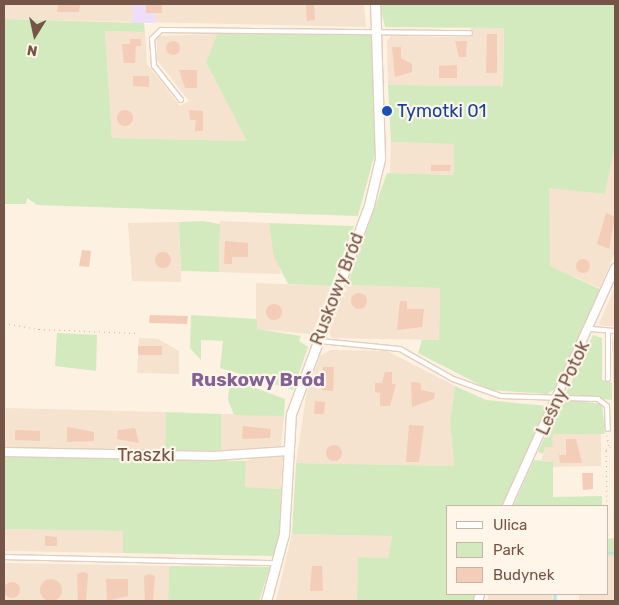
<!DOCTYPE html>
<meta charset="utf-8">
<style>
body{margin:0}
#map{position:relative;width:619px;height:605px;overflow:hidden;background:#fdf1e1;font-family:Rubik,sans-serif}
div>[style]{position:absolute}
.residential>*{inset:0;background:#f5e2cf}
.education>*{inset:0;background:#eedef9}
.green>*{inset:0;background:#d3eabf}
.stream>*{height:2.5px;margin:-1.25px;padding:0 1.25px;transform-origin:1.25px;border-radius:1.25px;background:#b5e2e7}
.building>*{inset:0;background:#f3cdb7}
.round{border-radius:50%}
.path>*{height:1px;margin-top:-0.5px;transform-origin:0;background:repeating-linear-gradient(90deg,#d8b09b 0 1px,transparent 0 5px)}
.roads{filter:drop-shadow(1px 0 #e3cebf) drop-shadow(-1px 0 #e3cebf) drop-shadow(0 1px #e3cebf) drop-shadow(0 -1px #e3cebf)}
.service>*{height:4px;margin:-2px;padding:0 2px;transform-origin:2px;border-radius:2px;background:#fff}
.minor>*{height:8px;margin:-4px;padding:0 4px;transform-origin:4px;border-radius:4px;background:#fff}
.tertiary>*{height:9px;margin:-4.5px;padding:0 4.5px;transform-origin:4.5px;border-radius:4.5px;background:#fff}
.dots>*{width:14px;height:14px;translate:-50% -50%;box-sizing:border-box;border:2px solid #fff5e8;border-radius:50%}
span{translate:-50% -50%;white-space:nowrap;text-align:center;line-height:1.15;-webkit-text-stroke:4.5px #fff5e8;paint-order:stroke}
.transit-label{font-size:18px;color:#164399}
.left{translate:0 -50%;text-align:left}
.street-label{font-size:18px;color:#745547}
.neighbourhood-label{font-size:19px;color:#846298;font-weight:700}
.frame{position:absolute;inset:0;border:5px solid #745547;pointer-events:none}
.legend{position:absolute;left:446px;top:505px;width:162px;height:90px;box-sizing:border-box;background:#fff5e8;border:1px solid #c7b5a8;margin:0;padding:6px 9px;list-style:none;font-size:15px;color:#745547}
.legend li{display:flex;align-items:center;gap:10px;height:25px}
.legend b{width:25px;border:1px solid #c7b5a8}
.north{position:absolute;left:10px;top:10px;width:50px;height:50px;-webkit-text-stroke:4px #fff5e8;paint-order:stroke;rotate:190deg;font-size:14px;font-weight:700;line-height:20px;text-align:center;color:#745547}
.north::after{content:'';display:block;margin:auto;width:18px;height:22px;background:#745547;clip-path:polygon(50% 0,100% 100%,50% 72%,0 100%)}
</style>
<div id="map">
<div class="residential">
<i style="clip-path:polygon(4px 4px,364px 4px,366px 27px,4px 19px)"></i>
<i style="clip-path:polygon(471px 28px,504px 28px,503px 86px,388px 85px,387px 41px,391px 36px,470px 37px)"></i>
<i style="clip-path:polygon(105px 31px,145px 32px,147px 64px,180px 106px,189px 101px,157px 60px,157px 36px,217px 34px,206px 62px,248px 141px,112px 138px)"></i>
<i style="clip-path:polygon(391px 142px,454px 144px,454px 175px,390px 173px)"></i>
<i style="clip-path:polygon(615px 145px,615px 252px,600px 288px,549px 266px,549px 187px,605px 194px)"></i>
<i style="clip-path:polygon(220px 221px,269px 223px,281px 274px,219px 272px)"></i>
<i style="clip-path:polygon(179px 222px,181px 282px,132px 281px,128px 223px)"></i>
<i style="clip-path:polygon(256px 283px,331px 286px,312px 334px,256px 329px)"></i>
<i style="clip-path:polygon(347px 285px,440px 288px,439px 340px,332px 338px,329px 333px)"></i>
<i style="clip-path:polygon(615px 287px,615px 326px,602px 326px,599px 324px)"></i>
<i style="clip-path:polygon(615px 337px,615px 436px,612px 341px)"></i>
<i style="clip-path:polygon(139px 338px,158px 339px,179px 351px,179px 374px,137px 373px)"></i>
<i style="clip-path:polygon(330px 350px,387px 351px,455px 386px,450px 421px,454px 466px,296px 463px,306px 396px,320px 356px)"></i>
<i style="clip-path:polygon(4px 408px,166px 412px,165px 450px,4px 448px)"></i>
<i style="clip-path:polygon(221px 414px,284px 416px,281px 446px,221px 451px)"></i>
<i style="clip-path:polygon(552px 434px,601px 434px,601px 466px,552px 467px,552px 462px,541px 460px)"></i>
<i style="clip-path:polygon(263px 455px,283px 455px,281px 489px,245px 487px,246px 461px)"></i>
<i style="clip-path:polygon(4px 529px,124px 531px,123px 553px,4px 551px)"></i>
<i style="clip-path:polygon(292px 534px,392px 536px,388px 558px,358px 557px,357px 601px,276px 601px)"></i>
<i style="clip-path:polygon(608px 556px,615px 556px,615px 601px,579px 601px,579px 594px,608px 594px)"></i>
<i style="clip-path:polygon(4px 563px,169px 566px,168px 601px,4px 601px)"></i>
<i style="clip-path:polygon(489px 594px,552px 594px,553px 601px,487px 601px)"></i>
</div>
<div class="education">
<i style="clip-path:polygon(133px 4px,146px 4px,146px 13px,155px 13px,155px 23px,132px 23px)"></i>
</div>
<div class="green">
<i style="clip-path:polygon(380px 4px,615px 4px,615px 145px,605px 194px,549px 188px,550px 266px,602px 290px,561px 385px,547px 394px,490px 390px,418px 353px,422px 340px,439px 340px,440px 288px,347px 285px,387px 173px,454px 175px,454px 144px,391px 142px,388px 85px,503px 86px,504px 28px,385px 27px)"></i>
<i style="clip-path:polygon(4px 19px,144px 23px,145px 32px,105px 31px,112px 138px,247px 141px,206px 62px,217px 34px,371px 34px,378px 142px,358px 216px,37px 205px,27px 198px,26px 204px,4px 204px)"></i>
<i style="clip-path:polygon(203px 221px,220px 224px,219px 272px,181px 271px,179px 222px)"></i>
<i style="clip-path:polygon(269px 223px,354px 226px,331px 286px,288px 284px,274px 257px)"></i>
<i style="clip-path:polygon(191px 315px,257px 319px,257px 329px,301px 336px,299px 341px,308px 347px,293px 390px,220px 368px,223px 341px,201px 340px,201px 360px,190px 348px)"></i>
<i style="clip-path:polygon(57px 333px,97px 335px,96px 371px,55px 366px)"></i>
<i style="clip-path:polygon(593px 335px,602px 338px,602px 380px,612px 383px,612px 400px,565px 395px)"></i>
<i style="clip-path:polygon(230px 378px,285px 399px,284px 416px,234px 415px,228px 400px)"></i>
<i style="clip-path:polygon(455px 386px,486px 400px,548px 406px,503px 506px,448px 506px,448px 594px,475px 594px,474px 601px,357px 601px,358px 557px,388px 558px,392px 536px,292px 534px,296px 463px,454px 466px,450px 421px)"></i>
<i style="clip-path:polygon(562px 399px,602px 404px,605px 434px,553px 434px,552px 447px,546px 447px,543px 454px,538px 452px)"></i>
<i style="clip-path:polygon(166px 412px,221px 414px,221px 451px,165px 450px)"></i>
<i style="clip-path:polygon(612px 447px,615px 556px,608px 556px,608px 539px,614px 538px)"></i>
<i style="clip-path:polygon(4px 457px,246px 461px,245px 487px,281px 489px,280px 534px,273px 556px,123px 553px,123px 531px,4px 529px)"></i>
<i style="clip-path:polygon(534px 460px,553px 462px,553px 497px,602px 496px,602px 506px,513px 506px)"></i>
<i style="clip-path:polygon(169px 566px,270px 567px,259px 601px,168px 601px)"></i>
</div>
<div class="stream">
<i style="left:608px;top:553px;width:7px"></i>
<i style="left:555px;top:594px;width:7px;rotate:90deg"></i>
</div>
<div class="building">
<i style="clip-path:polygon(58px 4px,80px 5px,79px 12px,57px 12px)"></i>
<i style="clip-path:polygon(146px 4px,162px 4px,162px 13px,146px 13px)"></i>
<i style="clip-path:polygon(306px 4px,314px 4px,315px 20px,307px 21px)"></i>
<i style="clip-path:polygon(487px 34px,497px 34px,497px 73px,486px 73px)"></i>
<i style="clip-path:polygon(130px 39px,141px 39px,141px 46px,136px 46px,135px 63px,124px 63px,122px 44px,130px 44px)"></i>
<i class="round" style="left:166px;top:41px;width:14px;height:14px"></i>
<i style="clip-path:polygon(455px 41px,467px 41px,466px 57px,459px 57px)"></i>
<i style="clip-path:polygon(392px 47px,401px 47px,401px 58px,412px 64px,412px 72px,395px 77px)"></i>
<i style="clip-path:polygon(457px 65px,457px 78px,439px 78px,439px 66px)"></i>
<i style="clip-path:polygon(179px 70px,197px 70px,197px 88px,185px 88px)"></i>
<i style="clip-path:polygon(133px 76px,149px 76px,149px 87px,133px 86px)"></i>
<i style="clip-path:polygon(189px 110px,203px 111px,203px 131px,195px 131px,196px 120px,190px 120px)"></i>
<i class="round" style="left:117px;top:110px;width:16px;height:16px"></i>
<i style="clip-path:polygon(431px 165px,451px 165px,450px 171px,431px 171px)"></i>
<i style="clip-path:polygon(606px 213px,615px 217px,609px 249px,597px 244px)"></i>
<i style="clip-path:polygon(225px 241px,248px 243px,248px 257px,232px 257px,232px 264px,224px 264px)"></i>
<i style="clip-path:polygon(82px 250px,91px 251px,89px 267px,79px 266px)"></i>
<i class="round" style="left:155px;top:252px;width:16px;height:16px"></i>
<i class="round" style="left:576px;top:259px;width:14px;height:14px"></i>
<i class="round" style="left:351px;top:293px;width:16px;height:16px"></i>
<i style="clip-path:polygon(400px 301px,407px 301px,407px 309px,424px 309px,422px 327px,397px 330px)"></i>
<i class="round" style="left:266px;top:304px;width:16px;height:16px"></i>
<i style="clip-path:polygon(150px 315px,188px 316px,187px 324px,149px 323px)"></i>
<i style="clip-path:polygon(138px 346px,162px 346px,162px 355px,138px 355px)"></i>
<i style="clip-path:polygon(323px 367px,334px 367px,333px 391px,322px 390px)"></i>
<i style="clip-path:polygon(385px 372px,392px 372px,392px 384px,396px 384px,390px 406px,380px 406px,380px 393px,375px 392px,375px 383px,382px 383px)"></i>
<i style="clip-path:polygon(411px 382px,421px 383px,421px 390px,435px 393px,434px 399px,412px 407px)"></i>
<i style="clip-path:polygon(315px 401px,325px 402px,324px 414px,314px 414px)"></i>
<i style="clip-path:polygon(409px 425px,424px 426px,419px 462px,406px 462px)"></i>
<i style="clip-path:polygon(243px 426px,271px 429px,270px 438px,242px 439px)"></i>
<i style="clip-path:polygon(67px 427px,94px 432px,94px 441px,67px 442px)"></i>
<i style="clip-path:polygon(135px 428px,139px 443px,117px 439px,118px 430px)"></i>
<i style="clip-path:polygon(15px 430px,40px 431px,40px 441px,15px 440px)"></i>
<i style="clip-path:polygon(566px 439px,576px 439px,582px 463px,560px 463px,559px 455px,566px 455px)"></i>
<i class="round" style="left:326px;top:445px;width:16px;height:16px"></i>
<i style="clip-path:polygon(582px 473px,593px 473px,593px 489px,583px 490px)"></i>
<i style="clip-path:polygon(45px 536px,57px 537px,57px 546px,45px 546px)"></i>
<i style="clip-path:polygon(312px 566px,322px 566px,323px 591px,310px 591px)"></i>
<i style="clip-path:polygon(83px 572px,88px 574px,86px 601px,78px 601px,77px 574px)"></i>
<i style="clip-path:polygon(150px 574px,155px 576px,153px 601px,145px 601px,144px 576px)"></i>
<i style="clip-path:polygon(106px 579px,128px 579px,128px 596px,107px 601px)"></i>
<i class="round" style="left:40px;top:579px;width:22px;height:22px"></i>
<i class="round" style="left:4px;top:582px;width:16px;height:16px"></i>
</div>
<div class="path">
<i style="left:4px;top:323px;width:36px;rotate:10deg"></i>
<i style="left:39px;top:329px;width:97px;rotate:2.4deg"></i>
<i style="left:607px;top:435px;width:11px;rotate:80deg"></i>
<i style="left:607px;top:506px;width:56px;rotate:-91deg"></i>
<i style="left:606px;top:450px;width:10px;rotate:-29deg"></i>
<i style="left:608px;top:534px;width:1px;rotate:90deg"></i>
</div>
<div class="roads">
<div class="service">
<i style="left:181px;top:100px;width:43px;rotate:-128.5deg"></i>
<i style="left:154px;top:66px;width:27px;rotate:-94deg"></i>
<i style="left:152px;top:39px;width:13px;rotate:-45deg"></i>
<i style="left:161px;top:30px;width:309px;rotate:0.6deg"></i>
<i style="left:591px;top:329px;width:24px;rotate:5deg"></i>
<i style="left:608px;top:332px;width:47px;rotate:90deg"></i>
<i style="left:320px;top:341px;width:80px;rotate:5.7deg"></i>
<i style="left:400px;top:349px;width:61px;rotate:29.5deg"></i>
<i style="left:453px;top:379px;width:51px;rotate:19.5deg"></i>
<i style="left:501px;top:396px;width:97px;rotate:1.8deg"></i>
<i style="left:598px;top:399px;width:11px;rotate:38deg"></i>
<i style="left:607px;top:406px;width:23px;rotate:88deg"></i>
<i style="left:4px;top:557px;width:272px;rotate:1.3deg"></i>
</div>
<div class="minor">
<i style="left:4px;top:452px;width:209px;rotate:1.1deg"></i>
<i style="left:213px;top:456px;width:75px;rotate:-3.8deg"></i>
<i style="left:507px;top:506px;width:261px;rotate:-65.6deg"></i>
<i style="left:478px;top:601px;width:7px;rotate:-74deg"></i>
</div>
<div class="tertiary">
<i style="left:266px;top:601px;width:69px;rotate:-75deg"></i>
<i style="left:284px;top:534px;width:120px;rotate:-86.7deg"></i>
<i style="left:291px;top:414px;width:223px;rotate:-69.5deg"></i>
<i style="left:369px;top:205px;width:47px;rotate:-76.6deg"></i>
<i style="left:380px;top:159px;width:155px;rotate:-91.8deg"></i>
</div>
</div>
<div class="dots">
<i style="left:387px;top:111px;background:#1a4fb4"></i>
</div>
<div class="transit-label">
<span class="left" style="left:397px;top:111px">Tymotki 01</span>
</div>
<div class="street-label">
<span style="left:337px;top:289px;rotate:-69deg">Ruskowy Bród</span>
<span style="left:563px;top:388px;rotate:-65deg">Leśny Potok</span>
<span style="left:146px;top:455px">Traszki</span>
</div>
<div class="neighbourhood-label">
<span style="left:258px;top:380px">Ruskowy Bród</span>
</div>
<div class="frame"></div>
<ul class="legend">
<li><b style="height:6px;background:#fff"></b>Ulica</li>
<li><b style="height:14px;background:#d3eabf"></b>Park</li>
<li><b style="height:14px;background:#f3cdb7"></b>Budynek</li>
</ul>
<div class="north">N</div>
</div>
